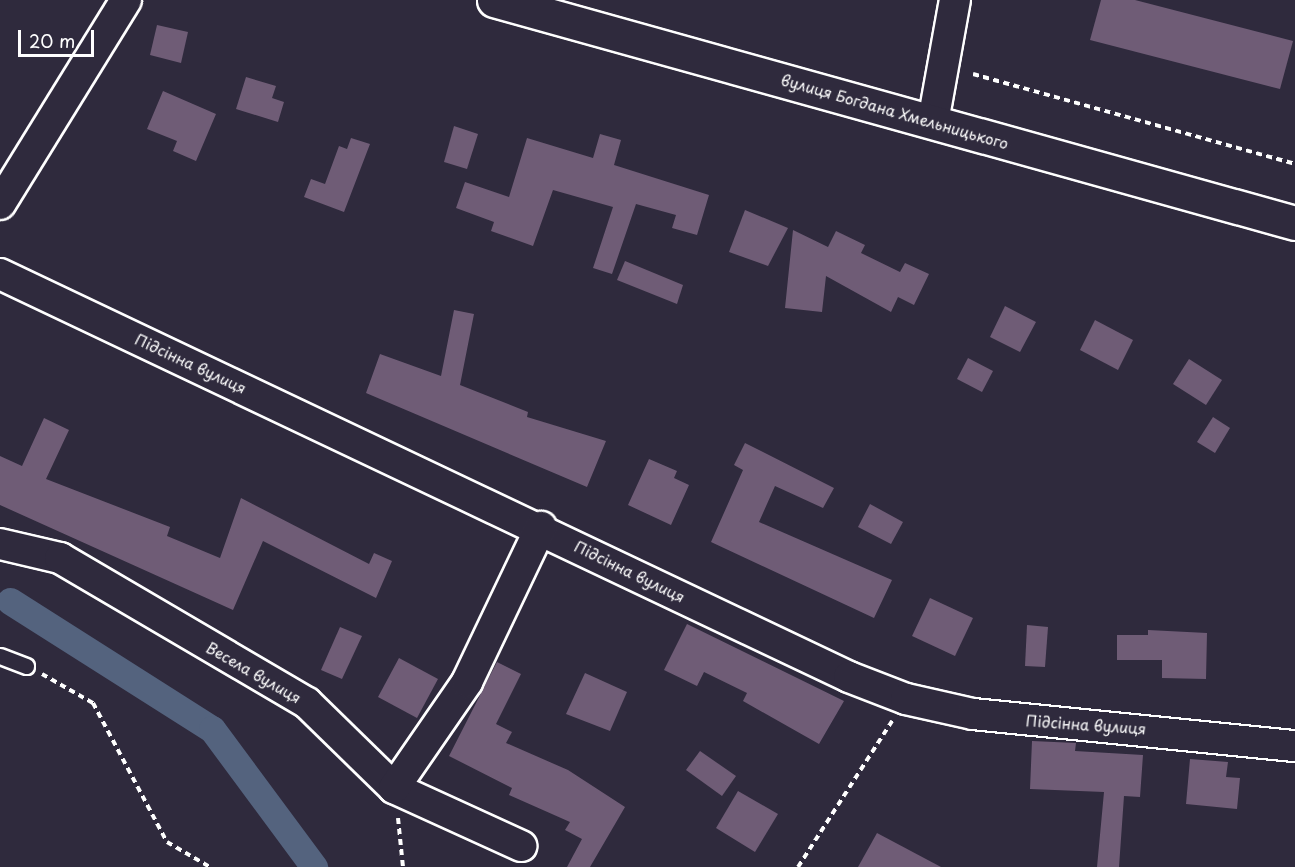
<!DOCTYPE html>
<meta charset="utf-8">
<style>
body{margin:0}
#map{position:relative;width:1295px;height:867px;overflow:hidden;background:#2f2a3d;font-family:"Playpen Sans",sans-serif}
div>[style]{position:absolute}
.canal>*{height:27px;margin:-13.5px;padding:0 13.5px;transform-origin:13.5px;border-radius:13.5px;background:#54637e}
.building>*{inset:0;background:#6f5c76}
.path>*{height:4px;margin-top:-2px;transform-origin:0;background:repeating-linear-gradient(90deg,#fff 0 6px,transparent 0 10.5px)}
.roads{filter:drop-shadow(2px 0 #fff) drop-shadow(-2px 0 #fff) drop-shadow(0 2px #fff) drop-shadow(0 -2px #fff)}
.service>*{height:15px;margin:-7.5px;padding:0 7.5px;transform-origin:7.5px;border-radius:7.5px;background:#2f2a3d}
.minor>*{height:30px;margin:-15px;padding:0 15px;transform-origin:15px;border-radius:15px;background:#2f2a3d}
.secondary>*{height:33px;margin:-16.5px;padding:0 16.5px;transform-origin:16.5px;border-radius:16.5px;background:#2f2a3d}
span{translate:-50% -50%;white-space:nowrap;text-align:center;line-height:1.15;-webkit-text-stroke:4.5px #2f2a3d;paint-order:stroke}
.street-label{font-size:15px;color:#fff}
.scale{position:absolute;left:18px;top:30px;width:76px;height:27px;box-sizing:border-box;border:3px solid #fff;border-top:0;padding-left:8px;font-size:18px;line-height:21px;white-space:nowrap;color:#fff;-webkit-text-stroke:4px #2f2a3d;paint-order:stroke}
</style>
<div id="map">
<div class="canal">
<i style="left:10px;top:601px;width:239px;rotate:32.4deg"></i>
<i style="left:212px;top:729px;width:172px;rotate:53.5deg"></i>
</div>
<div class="building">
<i style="clip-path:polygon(1101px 0,1135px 0,1293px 41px,1280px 89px,1090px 40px)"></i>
<i style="clip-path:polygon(157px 25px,188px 32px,181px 63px,150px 55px)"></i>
<i style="clip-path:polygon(246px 77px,276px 86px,272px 98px,284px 102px,278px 122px,236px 109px)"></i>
<i style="clip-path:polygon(163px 91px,216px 114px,196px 161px,173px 151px,177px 141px,147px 129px)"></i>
<i style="clip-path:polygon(454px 126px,478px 134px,467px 169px,444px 162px)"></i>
<i style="clip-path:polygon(600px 134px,621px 140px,614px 165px,709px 195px,697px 235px,672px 228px,676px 215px,636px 204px,612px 274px,593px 268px,613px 207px,553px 190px,533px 246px,491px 231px,494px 222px,456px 208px,465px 182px,509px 197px,527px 138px,593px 158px)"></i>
<i style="clip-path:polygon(351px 138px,370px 144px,344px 212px,304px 197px,311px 179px,325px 184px,339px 146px,347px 149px)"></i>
<i style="clip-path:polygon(745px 210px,788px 228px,768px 266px,729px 252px)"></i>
<i style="clip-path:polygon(793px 230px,828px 247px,836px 231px,865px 245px,861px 253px,900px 272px,905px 263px,929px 274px,914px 305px,898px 297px,891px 312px,826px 276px,822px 312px,785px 308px)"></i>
<i style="clip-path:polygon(625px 261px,683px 285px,677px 304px,617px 280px)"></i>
<i style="clip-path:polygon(1005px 306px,1036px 322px,1020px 352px,990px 337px)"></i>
<i style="clip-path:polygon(454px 310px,474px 314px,460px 385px,528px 412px,527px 417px,606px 441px,587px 487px,366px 393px,380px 354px,441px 376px)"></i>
<i style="clip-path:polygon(1095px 320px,1133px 340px,1118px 370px,1080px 350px)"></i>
<i style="clip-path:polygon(968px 358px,993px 371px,982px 392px,957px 379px)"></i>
<i style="clip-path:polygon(1189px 359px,1222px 380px,1206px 405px,1173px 384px)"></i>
<i style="clip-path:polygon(1213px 417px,1230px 428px,1215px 453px,1197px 442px)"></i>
<i style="clip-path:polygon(44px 418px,69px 430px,46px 479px,170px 527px,167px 536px,220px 558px,241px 498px,369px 564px,374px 553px,392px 561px,376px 598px,263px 541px,233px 610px,0 505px,0 456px,22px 466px)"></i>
<i style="clip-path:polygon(745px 443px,834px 488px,823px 508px,775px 486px,759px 522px,892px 580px,874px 618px,711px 542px,743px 470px,734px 465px)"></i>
<i style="clip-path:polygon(649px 459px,677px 471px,674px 478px,689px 485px,671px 525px,628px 505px)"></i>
<i style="clip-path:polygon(870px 504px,903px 522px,891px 544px,858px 527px)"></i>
<i style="clip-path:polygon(930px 598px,973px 618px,955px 656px,912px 636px)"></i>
<i style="clip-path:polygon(687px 624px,844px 701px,819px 744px,743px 701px,747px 693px,704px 672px,697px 686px,664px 670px)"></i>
<i style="clip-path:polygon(1027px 625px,1048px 627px,1045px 667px,1025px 666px)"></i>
<i style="clip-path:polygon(340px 627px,362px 636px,342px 679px,321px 670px)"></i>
<i style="clip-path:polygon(1148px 630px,1207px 633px,1206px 679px,1162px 678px,1162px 660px,1117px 660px,1117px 635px,1148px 635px)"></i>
<i style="clip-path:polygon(399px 658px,438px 679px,417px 718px,378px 697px)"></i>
<i style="clip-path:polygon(497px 662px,521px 674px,496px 724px,512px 732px,506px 743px,568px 770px,625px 807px,590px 867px,567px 867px,582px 839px,565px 830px,570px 822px,509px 795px,512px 788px,449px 756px)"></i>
<i style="clip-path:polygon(585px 673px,627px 692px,610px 731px,566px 714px)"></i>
<i style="clip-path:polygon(1032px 741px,1076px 743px,1075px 751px,1143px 755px,1140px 797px,1124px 796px,1119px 867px,1097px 867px,1104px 792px,1030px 789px)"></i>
<i style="clip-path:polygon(700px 751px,736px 776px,722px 796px,686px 770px)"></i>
<i style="clip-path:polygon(1190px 759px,1228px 762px,1226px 777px,1240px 778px,1237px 809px,1186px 804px)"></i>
<i style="clip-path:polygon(738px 791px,778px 814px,755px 852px,716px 828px)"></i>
<i style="clip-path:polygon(877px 833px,941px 867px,858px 867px)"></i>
</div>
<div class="path">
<i style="left:973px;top:74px;width:334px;rotate:15.6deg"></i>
<i style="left:42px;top:674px;width:59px;rotate:29.6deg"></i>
<i style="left:93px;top:703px;width:157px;rotate:62deg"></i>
<i style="left:167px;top:842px;width:50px;rotate:30.2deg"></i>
<i style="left:398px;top:818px;width:49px;rotate:84.2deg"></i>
<i style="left:798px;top:867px;width:174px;rotate:-57.2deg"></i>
</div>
<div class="roads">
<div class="service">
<i style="left:0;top:656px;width:28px;rotate:21deg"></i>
</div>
<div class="minor">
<i style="left:933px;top:122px;width:124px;rotate:-79.8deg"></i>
<i style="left:0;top:204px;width:240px;rotate:-58.3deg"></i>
<i style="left:0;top:274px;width:940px;rotate:25.39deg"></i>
<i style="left:849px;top:677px;width:61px;rotate:21.1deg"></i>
<i style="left:906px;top:699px;width:69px;rotate:12.6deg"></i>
<i style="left:973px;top:714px;width:324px;rotate:5.7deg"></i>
<i style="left:0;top:544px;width:62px;rotate:13.1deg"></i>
<i style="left:60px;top:558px;width:286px;rotate:30.4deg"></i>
<i style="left:307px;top:703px;width:122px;rotate:44.3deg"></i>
<i style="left:394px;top:788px;width:140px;rotate:24.5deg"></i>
<i style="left:394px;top:788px;width:129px;rotate:-55.4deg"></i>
<i style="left:467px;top:682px;width:172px;rotate:-64.5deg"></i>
</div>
<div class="secondary">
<i style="left:494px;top:0;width:831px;rotate:15.56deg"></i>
</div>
</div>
<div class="street-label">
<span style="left:895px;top:111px;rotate:16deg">вулиця Богдана Хмельницького</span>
<span style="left:191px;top:363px;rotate:25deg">Підсінна вулиця</span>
<span style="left:630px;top:571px;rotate:26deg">Підсінна вулиця</span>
<span style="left:254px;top:672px;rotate:30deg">Весела вулиця</span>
<span style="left:1086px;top:724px;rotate:4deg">Підсінна вулиця</span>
</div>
<div class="scale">20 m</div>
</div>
